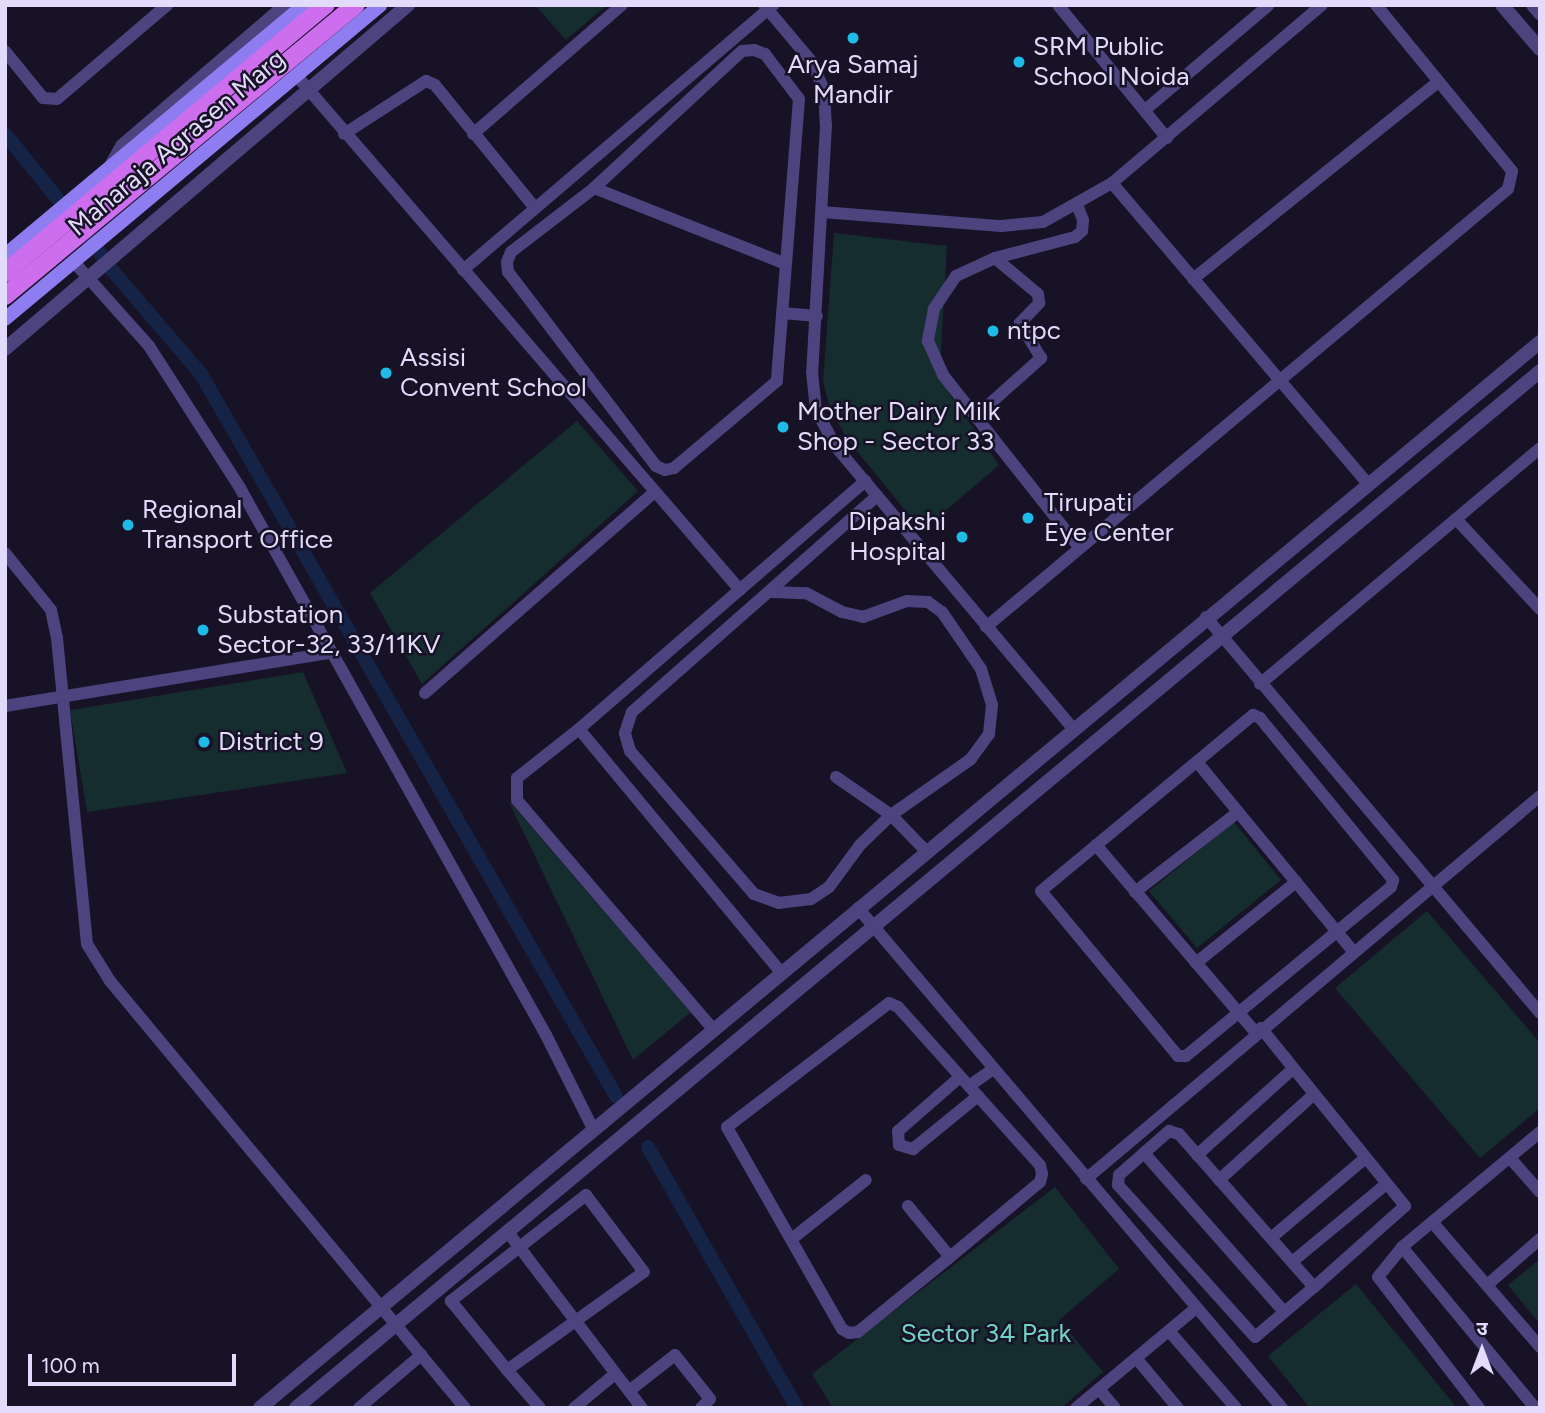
<!DOCTYPE html>
<meta charset="utf-8">
<style>
body{margin:0}
#map{position:relative;width:1545px;height:1413px;overflow:hidden;background:#181226;font-family:Figtree,"Noto Sans Devanagari",sans-serif}
div>[style]{position:absolute}
.green>*{inset:0;background:#162d2f}
.canal>*{height:14px;margin:-7px;padding:0 7px;transform-origin:7px;border-radius:7px;background:#152347}
.minor>*{height:12px;margin:-6px;padding:0 6px;transform-origin:6px;border-radius:6px;background:#4c437f}
.tertiary>*{height:14px;margin:-7px;padding:0 7px;transform-origin:7px;border-radius:7px;background:#4c437f}
.secondary>*{height:14px;margin:-7px;padding:0 7px;transform-origin:7px;border-radius:7px;background:#8d7df0}
.primary>*{height:18px;margin:-9px;padding:0 9px;transform-origin:9px;border-radius:9px;background:#cd6eef}
.dots>*{width:19px;height:19px;translate:-50% -50%;box-sizing:border-box;border:4px solid #181226;border-radius:50%}
span{translate:-50% -50%;white-space:nowrap;text-align:center;line-height:1.15;-webkit-text-stroke:5px #181226;paint-order:stroke}
.poi-label{font-size:26px;color:#e2dbfb}
.left{translate:0 -50%;text-align:left}
.right{translate:-100% -50%;text-align:right}
.street-label{font-size:26px;color:#e2dbfb}
.park-label{font-size:26px;color:#6fd4c5}
.frame{position:absolute;inset:0;border:7px solid #e2dbfb;pointer-events:none}
.north{position:absolute;left:1447px;top:1315px;width:70px;height:70px;-webkit-text-stroke:5px #181226;paint-order:stroke;rotate:0deg;font-size:19px;font-weight:700;line-height:28px;text-align:center;color:#e2dbfb}
.north::after{content:'';display:block;margin:auto;width:24px;height:32px;background:#e2dbfb;clip-path:polygon(50% 0,100% 100%,50% 72%,0 100%)}
.scale{position:absolute;left:28px;top:1354px;width:208px;height:32px;box-sizing:border-box;border:4px solid #e2dbfb;border-top:0;padding-left:9px;font-size:21px;line-height:24px;white-space:nowrap;color:#e2dbfb;-webkit-text-stroke:5px #181226;paint-order:stroke}
</style>
<div id="map">
<div class="green">
<i style="clip-path:polygon(535px 5px,607px 5px,566px 40px)"></i>
<i style="clip-path:polygon(834px 233px,947px 246px,940px 367px,948px 392px,999px 465px,922px 531px,847px 439px,830px 408px,823px 382px)"></i>
<i style="clip-path:polygon(577px 421px,638px 491px,422px 684px,370px 593px)"></i>
<i style="clip-path:polygon(303px 672px,347px 773px,87px 812px,70px 710px)"></i>
<i style="clip-path:polygon(508px 800px,691px 1012px,633px 1060px)"></i>
<i style="clip-path:polygon(1234px 822px,1281px 880px,1197px 948px,1149px 891px)"></i>
<i style="clip-path:polygon(1427px 911px,1540px 1043px,1540px 1108px,1480px 1158px,1335px 988px)"></i>
<i style="clip-path:polygon(1055px 1187px,1119px 1269px,1059px 1320px,1103px 1372px,1061px 1408px,833px 1408px,812px 1374px)"></i>
<i style="clip-path:polygon(1540px 1259px,1540px 1322px,1539px 1323px,1508px 1285px)"></i>
<i style="clip-path:polygon(1356px 1284px,1457px 1408px,1310px 1408px,1268px 1356px)"></i>
</div>
<div class="canal">
<i style="left:5px;top:134px;width:103px;rotate:50.9deg"></i>
<i style="left:87px;top:236px;width:25px;rotate:53deg"></i>
<i style="left:111px;top:269px;width:138px;rotate:49.4deg"></i>
<i style="left:201px;top:374px;width:833px;rotate:60.11deg"></i>
<i style="left:648px;top:1147px;width:301px;rotate:60.3deg"></i>
</div>
<div class="minor">
<i style="left:764px;top:5px;width:75px;rotate:49.9deg"></i>
<i style="left:812px;top:62px;width:30px;rotate:67deg"></i>
<i style="left:824px;top:90px;width:35px;rotate:87deg"></i>
<i style="left:826px;top:125px;width:247px;rotate:93.2deg"></i>
<i style="left:812px;top:372px;width:38px;rotate:84deg"></i>
<i style="left:816px;top:410px;width:42px;rotate:61.6deg"></i>
<i style="left:836px;top:447px;width:368px;rotate:49.9deg"></i>
<i style="left:1058px;top:5px;width:172px;rotate:50.7deg"></i>
<i style="left:754px;top:50px;width:12px;rotate:20deg"></i>
<i style="left:765px;top:54px;width:56px;rotate:52.9deg"></i>
<i style="left:799px;top:99px;width:283px;rotate:94.5deg"></i>
<i style="left:777px;top:381px;width:135px;rotate:139.8deg"></i>
<i style="left:674px;top:468px;width:9px;rotate:167deg"></i>
<i style="left:665px;top:470px;width:10px;rotate:-156deg"></i>
<i style="left:656px;top:466px;width:244px;rotate:-127.3deg"></i>
<i style="left:508px;top:272px;width:10px;rotate:-96deg"></i>
<i style="left:507px;top:262px;width:11px;rotate:-68deg"></i>
<i style="left:511px;top:252px;width:105px;rotate:-37.6deg"></i>
<i style="left:594px;top:188px;width:202px;rotate:-42.8deg"></i>
<i style="left:742px;top:51px;width:12px;rotate:-5deg"></i>
<i style="left:5px;top:51px;width:60px;rotate:51deg"></i>
<i style="left:43px;top:98px;width:14px;rotate:4deg"></i>
<i style="left:57px;top:99px;width:145px;rotate:-40.5deg"></i>
<i style="left:296px;top:75px;width:680px;rotate:49.23deg"></i>
<i style="left:1145px;top:110px;width:162px;rotate:-40.3deg"></i>
<i style="left:344px;top:134px;width:98px;rotate:-32.9deg"></i>
<i style="left:426px;top:81px;width:10px;rotate:24deg"></i>
<i style="left:435px;top:85px;width:159px;rotate:50.9deg"></i>
<i style="left:473px;top:134px;width:197px;rotate:-40.9deg"></i>
<i style="left:1112px;top:183px;width:395px;rotate:49.6deg"></i>
<i style="left:594px;top:188px;width:206px;rotate:21.6deg"></i>
<i style="left:1078px;top:207px;width:14px;rotate:69deg"></i>
<i style="left:1083px;top:220px;width:11px;rotate:95deg"></i>
<i style="left:1082px;top:231px;width:9px;rotate:139deg"></i>
<i style="left:1075px;top:237px;width:83px;rotate:165.3deg"></i>
<i style="left:995px;top:258px;width:43px;rotate:155.2deg"></i>
<i style="left:956px;top:276px;width:40px;rotate:124deg"></i>
<i style="left:934px;top:309px;width:33px;rotate:101deg"></i>
<i style="left:928px;top:341px;width:37px;rotate:66deg"></i>
<i style="left:943px;top:375px;width:219px;rotate:51.7deg"></i>
<i style="left:822px;top:212px;width:180px;rotate:4.5deg"></i>
<i style="left:1001px;top:226px;width:42px;rotate:-5.4deg"></i>
<i style="left:1043px;top:222px;width:79px;rotate:-29.5deg"></i>
<i style="left:1112px;top:183px;width:275px;rotate:-40.3deg"></i>
<i style="left:74px;top:262px;width:113px;rotate:48.2deg"></i>
<i style="left:149px;top:346px;width:169px;rotate:57.3deg"></i>
<i style="left:240px;top:488px;width:627px;rotate:60.78deg"></i>
<i style="left:546px;top:1035px;width:105px;rotate:63.4deg"></i>
<i style="left:463px;top:270px;width:408px;rotate:-40.5deg"></i>
<i style="left:1193px;top:279px;width:314px;rotate:-38.8deg"></i>
<i style="left:782px;top:313px;width:35px;rotate:5deg"></i>
<i style="left:975px;top:417px;width:89px;rotate:-41.8deg"></i>
<i style="left:1041px;top:358px;width:41px;rotate:-121deg"></i>
<i style="left:1020px;top:323px;width:28px;rotate:-46deg"></i>
<i style="left:1039px;top:303px;width:9px;rotate:-96deg"></i>
<i style="left:1038px;top:294px;width:56px;rotate:-140.1deg"></i>
<i style="left:1456px;top:519px;width:123px;rotate:47deg"></i>
<i style="left:5px;top:553px;width:73px;rotate:51.1deg"></i>
<i style="left:51px;top:610px;width:29px;rotate:78deg"></i>
<i style="left:57px;top:638px;width:307px;rotate:84.4deg"></i>
<i style="left:87px;top:944px;width:44px;rotate:58.1deg"></i>
<i style="left:110px;top:981px;width:555px;rotate:50.26deg"></i>
<i style="left:772px;top:592px;width:34px;rotate:2deg"></i>
<i style="left:806px;top:593px;width:41px;rotate:27.8deg"></i>
<i style="left:842px;top:612px;width:22px;rotate:13deg"></i>
<i style="left:863px;top:617px;width:47px;rotate:-20deg"></i>
<i style="left:907px;top:601px;width:21px;rotate:3deg"></i>
<i style="left:928px;top:602px;width:17px;rotate:36deg"></i>
<i style="left:942px;top:612px;width:69px;rotate:55.6deg"></i>
<i style="left:981px;top:669px;width:38px;rotate:73deg"></i>
<i style="left:992px;top:705px;width:29px;rotate:96deg"></i>
<i style="left:989px;top:734px;width:31px;rotate:126deg"></i>
<i style="left:971px;top:759px;width:98px;rotate:145deg"></i>
<i style="left:891px;top:815px;width:43px;rotate:135.9deg"></i>
<i style="left:860px;top:845px;width:52px;rotate:126.4deg"></i>
<i style="left:829px;top:887px;width:22px;rotate:146deg"></i>
<i style="left:811px;top:899px;width:32px;rotate:173deg"></i>
<i style="left:779px;top:903px;width:27px;rotate:-160deg"></i>
<i style="left:754px;top:894px;width:189px;rotate:-130.9deg"></i>
<i style="left:630px;top:751px;width:19px;rotate:-106deg"></i>
<i style="left:625px;top:733px;width:22px;rotate:-72deg"></i>
<i style="left:632px;top:712px;width:327px;rotate:-41.4deg"></i>
<i style="left:1206px;top:617px;width:518px;rotate:49.85deg"></i>
<i style="left:986px;top:627px;width:681px;rotate:-40deg"></i>
<i style="left:1508px;top:189px;width:18px;rotate:-77deg"></i>
<i style="left:1512px;top:171px;width:215px;rotate:-129.3deg"></i>
<i style="left:1260px;top:684px;width:366px;rotate:-40.1deg"></i>
<i style="left:425px;top:693px;width:305px;rotate:-41.2deg"></i>
<i style="left:5px;top:706px;width:332px;rotate:-9.3deg"></i>
<i style="left:1253px;top:715px;width:8px;rotate:23deg"></i>
<i style="left:1260px;top:718px;width:210px;rotate:50.6deg"></i>
<i style="left:1393px;top:880px;width:7px;rotate:106deg"></i>
<i style="left:1391px;top:887px;width:266px;rotate:140.5deg"></i>
<i style="left:1186px;top:1056px;width:8px;rotate:180deg"></i>
<i style="left:1178px;top:1056px;width:214px;rotate:-129.7deg"></i>
<i style="left:1041px;top:891px;width:276px;rotate:-39.7deg"></i>
<i style="left:579px;top:729px;width:316px;rotate:50.3deg"></i>
<i style="left:1197px;top:762px;width:245px;rotate:50.5deg"></i>
<i style="left:836px;top:777px;width:67px;rotate:34.6deg"></i>
<i style="left:891px;top:815px;width:50px;rotate:45.8deg"></i>
<i style="left:1096px;top:845px;width:247px;rotate:49.6deg"></i>
<i style="left:1135px;top:892px;width:129px;rotate:-37.8deg"></i>
<i style="left:858px;top:908px;width:656px;rotate:49.7deg"></i>
<i style="left:1196px;top:963px;width:129px;rotate:-39deg"></i>
<i style="left:889px;top:1003px;width:10px;rotate:24deg"></i>
<i style="left:898px;top:1007px;width:212px;rotate:48.1deg"></i>
<i style="left:1040px;top:1165px;width:9px;rotate:77deg"></i>
<i style="left:1042px;top:1174px;width:8px;rotate:104deg"></i>
<i style="left:1040px;top:1182px;width:117px;rotate:140.2deg"></i>
<i style="left:950px;top:1257px;width:119px;rotate:140.8deg"></i>
<i style="left:858px;top:1332px;width:9px;rotate:174deg"></i>
<i style="left:849px;top:1333px;width:8px;rotate:-150deg"></i>
<i style="left:842px;top:1329px;width:232px;rotate:-119.7deg"></i>
<i style="left:727px;top:1127px;width:204px;rotate:-37.4deg"></i>
<i style="left:1261px;top:1028px;width:229px;rotate:51deg"></i>
<i style="left:1405px;top:1206px;width:122px;rotate:138.3deg"></i>
<i style="left:1314px;top:1287px;width:77px;rotate:139.7deg"></i>
<i style="left:1255px;top:1337px;width:205px;rotate:-132deg"></i>
<i style="left:1118px;top:1185px;width:10px;rotate:-84deg"></i>
<i style="left:1119px;top:1175px;width:67px;rotate:-41.3deg"></i>
<i style="left:1169px;top:1131px;width:10px;rotate:17deg"></i>
<i style="left:1179px;top:1134px;width:204px;rotate:48.6deg"></i>
<i style="left:713px;top:1029px;width:301px;rotate:-130.6deg"></i>
<i style="left:517px;top:800px;width:22px;rotate:-90deg"></i>
<i style="left:517px;top:778px;width:79px;rotate:-38.3deg"></i>
<i style="left:579px;top:729px;width:379px;rotate:-40.9deg"></i>
<i style="left:960px;top:1077px;width:82px;rotate:138.9deg"></i>
<i style="left:898px;top:1131px;width:14px;rotate:86deg"></i>
<i style="left:899px;top:1145px;width:15px;rotate:16deg"></i>
<i style="left:913px;top:1149px;width:84px;rotate:-39.2deg"></i>
<i style="left:969px;top:1086px;width:28px;rotate:-35deg"></i>
<i style="left:1144px;top:1153px;width:212px;rotate:48.6deg"></i>
<i style="left:1197px;top:1155px;width:129px;rotate:-41.9deg"></i>
<i style="left:1510px;top:1158px;width:45px;rotate:48.6deg"></i>
<i style="left:1086px;top:1179px;width:594px;rotate:-40.15deg"></i>
<i style="left:1219px;top:1180px;width:127px;rotate:-42.1deg"></i>
<i style="left:908px;top:1206px;width:66px;rotate:50.5deg"></i>
<i style="left:1433px;top:1223px;width:164px;rotate:49.2deg"></i>
<i style="left:507px;top:1231px;width:223px;rotate:52.7deg"></i>
<i style="left:793px;top:1238px;width:93px;rotate:-38.5deg"></i>
<i style="left:1271px;top:1238px;width:122px;rotate:-40.3deg"></i>
<i style="left:1402px;top:1247px;width:209px;rotate:50.4deg"></i>
<i style="left:1292px;top:1262px;width:121px;rotate:-39.6deg"></i>
<i style="left:1487px;top:1285px;width:70px;rotate:-41deg"></i>
<i style="left:1169px;top:1331px;width:102px;rotate:49deg"></i>
<i style="left:1136px;top:1358px;width:65px;rotate:50deg"></i>
<i style="left:507px;top:1370px;width:168px;rotate:-35.6deg"></i>
<i style="left:644px;top:1272px;width:96px;rotate:-127deg"></i>
<i style="left:586px;top:1195px;width:172px;rotate:141.9deg"></i>
<i style="left:451px;top:1301px;width:89px;rotate:50.9deg"></i>
<i style="left:507px;top:1370px;width:50px;rotate:49deg"></i>
<i style="left:1099px;top:1389px;width:25px;rotate:50deg"></i>
<i style="left:629px;top:1391px;width:58px;rotate:-38deg"></i>
<i style="left:675px;top:1355px;width:56px;rotate:51.5deg"></i>
<i style="left:710px;top:1399px;width:13px;rotate:135deg"></i>
<i style="left:359px;top:1408px;width:82px;rotate:-40.5deg"></i>
<i style="left:574px;top:1408px;width:53px;rotate:-39.7deg"></i>
<i style="left:1076px;top:1408px;width:156px;rotate:-39.8deg"></i>
<i style="left:1479px;top:1408px;width:165px;rotate:-127.6deg"></i>
<i style="left:1378px;top:1277px;width:38px;rotate:-51deg"></i>
<i style="left:1402px;top:1247px;width:180px;rotate:-39.8deg"></i>
</div>
<div class="tertiary">
<i style="left:1502px;top:5px;width:58px;rotate:49.2deg"></i>
<i style="left:1533px;top:5px;width:11px;rotate:49deg"></i>
<i style="left:111px;top:166px;width:23px;rotate:-61deg"></i>
<i style="left:122px;top:146px;width:216px;rotate:-40.7deg"></i>
<i style="left:5px;top:349px;width:530px;rotate:-40.48deg"></i>
<i style="left:260px;top:1408px;width:1666px;rotate:-39.79deg"></i>
<i style="left:296px;top:1408px;width:1620px;rotate:-39.81deg"></i>
</div>
<div class="secondary">
<i style="left:5px;top:255px;width:390px;rotate:-39.9deg"></i>
<i style="left:5px;top:319px;width:489px;rotate:-39.9deg"></i>
</div>
<div class="primary">
<i style="left:5px;top:273px;width:418px;rotate:-39.9deg"></i>
<i style="left:5px;top:296px;width:456px;rotate:-39.7deg"></i>
</div>
<div class="dots">
<i style="left:853px;top:38px;background:#1dbbe5"></i>
<i style="left:1019px;top:62px;background:#1dbbe5"></i>
<i style="left:993px;top:331px;background:#1dbbe5"></i>
<i style="left:386px;top:373px;background:#1dbbe5"></i>
<i style="left:783px;top:427px;background:#1dbbe5"></i>
<i style="left:1028px;top:518px;background:#1dbbe5"></i>
<i style="left:128px;top:525px;background:#1dbbe5"></i>
<i style="left:962px;top:537px;background:#1dbbe5"></i>
<i style="left:203px;top:630px;background:#1dbbe5"></i>
<i style="left:204px;top:742px;background:#1dbbe5"></i>
</div>
<div class="poi-label">
<span class="left" style="left:1033px;top:62px">SRM Public<br>School Noida</span>
<span style="left:853px;top:80px">Arya Samaj<br>Mandir</span>
<span class="left" style="left:1007px;top:331px">ntpc</span>
<span class="left" style="left:400px;top:373px">Assisi<br>Convent School</span>
<span class="left" style="left:797px;top:427px">Mother Dairy Milk<br>Shop - Sector 33</span>
<span class="left" style="left:1044px;top:518px">Tirupati<br>Eye Center</span>
<span class="left" style="left:142px;top:525px">Regional<br>Transport Office</span>
<span class="right" style="left:946px;top:537px">Dipakshi<br>Hospital</span>
<span class="left" style="left:217px;top:630px">Substation<br>Sector-32, 33/11KV</span>
<span class="left" style="left:218px;top:742px">District 9</span>
</div>
<div class="street-label">
<span style="left:177px;top:143px;rotate:-40deg">Maharaja Agrasen Marg</span>
</div>
<div class="park-label">
<span style="left:986px;top:1334px">Sector 34 Park</span>
</div>
<div class="frame"></div>
<div class="north">उ</div>
<div class="scale">100 m</div>
</div>
